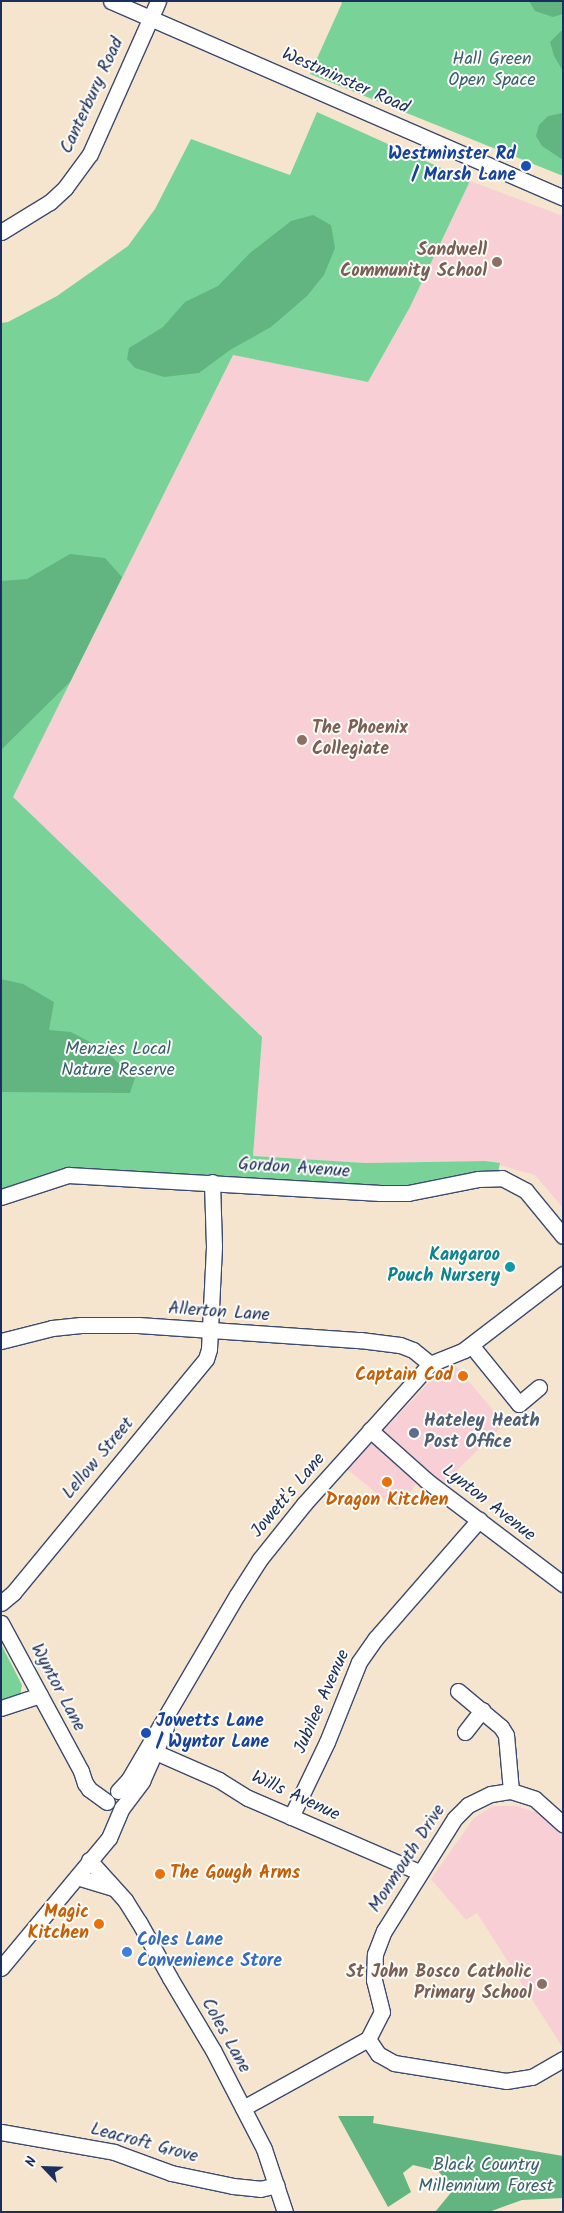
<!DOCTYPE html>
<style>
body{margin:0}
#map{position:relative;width:564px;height:2213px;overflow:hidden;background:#f5e5ce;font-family:Kalam,sans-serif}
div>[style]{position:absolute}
.built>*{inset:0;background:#f7cfd4}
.green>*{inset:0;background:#79d399}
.forest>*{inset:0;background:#62b581}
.roads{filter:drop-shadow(1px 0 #3c4a6f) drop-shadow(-1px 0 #3c4a6f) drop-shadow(0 1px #3c4a6f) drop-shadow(0 -1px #3c4a6f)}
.minor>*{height:15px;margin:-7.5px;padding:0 7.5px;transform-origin:7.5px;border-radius:7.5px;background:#fff}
.dots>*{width:14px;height:14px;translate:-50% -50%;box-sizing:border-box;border:2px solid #fdfcf7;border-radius:50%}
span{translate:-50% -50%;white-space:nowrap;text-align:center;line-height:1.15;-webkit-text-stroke:4px #fdfcf7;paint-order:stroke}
.park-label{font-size:18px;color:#376070}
.street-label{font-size:18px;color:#1b2f5e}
.transit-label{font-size:18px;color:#164399;font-weight:700}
.right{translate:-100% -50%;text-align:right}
.left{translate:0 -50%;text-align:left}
.education-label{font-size:18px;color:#785e54;font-weight:700}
.culture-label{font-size:18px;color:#0d838f;font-weight:700}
.food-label{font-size:18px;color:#c56008;font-weight:700}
.service-label{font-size:18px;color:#4e5e75;font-weight:700}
.shop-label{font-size:18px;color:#366cbe;font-weight:700}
.frame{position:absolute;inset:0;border:2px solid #1b2f5e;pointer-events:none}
.north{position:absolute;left:20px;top:2143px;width:50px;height:50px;-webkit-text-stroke:4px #fdfcf7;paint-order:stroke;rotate:294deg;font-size:14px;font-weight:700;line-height:20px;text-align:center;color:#1b2f5e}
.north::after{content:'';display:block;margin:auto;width:18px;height:22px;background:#1b2f5e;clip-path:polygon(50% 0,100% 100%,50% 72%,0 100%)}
</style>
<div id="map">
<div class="built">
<i style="clip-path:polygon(470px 181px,563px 216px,563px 1208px,535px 1175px,485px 1161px,365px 1163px,253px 1156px,261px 1037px,12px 798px,233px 354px,368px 382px,410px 307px)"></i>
<i style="clip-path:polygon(453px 1363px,505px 1424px,430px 1496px,416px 1484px,397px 1510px,347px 1469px,435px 1376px)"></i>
<i style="clip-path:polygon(493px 1806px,516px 1806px,542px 1814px,563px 1833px,563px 2048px,477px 1913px,466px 1920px,431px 1879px,474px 1818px)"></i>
</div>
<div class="green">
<i style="clip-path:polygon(340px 1px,563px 1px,563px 176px,310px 74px,342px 3px)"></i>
<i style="clip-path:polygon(317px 112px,470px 181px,410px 307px,368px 382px,233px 355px,13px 797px,262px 1037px,253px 1156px,365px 1163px,485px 1161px,500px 1163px,497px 1178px,408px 1193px,68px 1175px,1px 1197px,1px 323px,8px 322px,57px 296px,128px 246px,155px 209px,191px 139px,290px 175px)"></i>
<i style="clip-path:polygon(1px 1644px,22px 1685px,20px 1697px,1px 1703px)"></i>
</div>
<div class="forest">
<i style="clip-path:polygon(529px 1px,563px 1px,563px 14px,553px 17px,535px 11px)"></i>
<i style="clip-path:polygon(563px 29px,563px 71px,554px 56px,550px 42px)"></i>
<i style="clip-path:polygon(563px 113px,563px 160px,542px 146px,536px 136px,539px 125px,548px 116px)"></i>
<i style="clip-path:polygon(313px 215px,331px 225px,335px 248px,324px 275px,307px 296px,271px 327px,230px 350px,199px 373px,164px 377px,135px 368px,127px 359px,129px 348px,163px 327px,185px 302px,218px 286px,250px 253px,291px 221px)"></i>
<i style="clip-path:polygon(70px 554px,105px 558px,122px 577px,70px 682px,1px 750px,1px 581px,27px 579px)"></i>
<i style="clip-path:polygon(1px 979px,23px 984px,54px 1002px,49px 1030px,71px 1032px,103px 1049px,135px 1078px,130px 1093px,1px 1092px)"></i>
<i style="clip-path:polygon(338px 2116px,374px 2116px,373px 2123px,563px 2156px,563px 2198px,522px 2200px,489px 2212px,435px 2212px,454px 2189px,438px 2171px,413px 2165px,403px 2173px,411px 2192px,388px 2207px)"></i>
</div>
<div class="roads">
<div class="minor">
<i style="left:111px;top:1px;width:493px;rotate:23.5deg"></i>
<i style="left:1px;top:232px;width:57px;rotate:-31.5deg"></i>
<i style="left:50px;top:202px;width:21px;rotate:-43deg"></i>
<i style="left:65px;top:188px;width:42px;rotate:-53.7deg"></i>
<i style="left:90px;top:154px;width:167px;rotate:-66deg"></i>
<i style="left:1px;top:1197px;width:71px;rotate:-18.2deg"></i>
<i style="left:68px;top:1175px;width:313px;rotate:3.3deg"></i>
<i style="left:380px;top:1193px;width:28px"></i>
<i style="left:408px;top:1193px;width:71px;rotate:-11.3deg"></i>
<i style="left:478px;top:1179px;width:24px;rotate:-2deg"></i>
<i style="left:502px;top:1178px;width:27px;rotate:28deg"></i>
<i style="left:526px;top:1191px;width:58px;rotate:50.6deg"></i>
<i style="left:1px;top:1341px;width:53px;rotate:-14.3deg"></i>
<i style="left:52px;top:1328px;width:29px;rotate:-6deg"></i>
<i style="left:81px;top:1325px;width:57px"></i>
<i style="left:138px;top:1325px;width:223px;rotate:3.9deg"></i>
<i style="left:360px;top:1340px;width:40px;rotate:7.1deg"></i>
<i style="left:400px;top:1345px;width:14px;rotate:21deg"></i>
<i style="left:413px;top:1350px;width:22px;rotate:39deg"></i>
<i style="left:471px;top:1345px;width:76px;rotate:50.9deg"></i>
<i style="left:519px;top:1404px;width:26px;rotate:-40deg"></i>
<i style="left:370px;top:1430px;width:76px;rotate:41.8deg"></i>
<i style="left:427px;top:1481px;width:171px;rotate:37.1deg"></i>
<i style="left:1px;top:1603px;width:16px;rotate:-40deg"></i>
<i style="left:13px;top:1593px;width:303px;rotate:-50.5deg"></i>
<i style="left:206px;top:1359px;width:10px;rotate:-73deg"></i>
<i style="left:209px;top:1349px;width:103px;rotate:-87.2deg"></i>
<i style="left:214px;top:1246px;width:64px;rotate:-91.8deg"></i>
<i style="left:1px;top:1623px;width:168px;rotate:61.6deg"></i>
<i style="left:81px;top:1771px;width:13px;rotate:72deg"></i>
<i style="left:85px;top:1783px;width:7px;rotate:56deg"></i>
<i style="left:89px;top:1789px;width:22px;rotate:36deg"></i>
<i style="left:458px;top:1691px;width:56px;rotate:39.9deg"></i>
<i style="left:501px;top:1727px;width:9px;rotate:58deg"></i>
<i style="left:506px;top:1735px;width:56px;rotate:84.9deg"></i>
<i style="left:1px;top:1708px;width:41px;rotate:-18.4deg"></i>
<i style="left:465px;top:1732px;width:28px;rotate:-52deg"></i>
<i style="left:149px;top:1754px;width:5px;rotate:-37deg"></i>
<i style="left:153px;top:1751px;width:72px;rotate:23.7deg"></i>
<i style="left:219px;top:1780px;width:34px;rotate:32deg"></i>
<i style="left:248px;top:1798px;width:186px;rotate:23.4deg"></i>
<i style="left:118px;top:1791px;width:16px;rotate:-47deg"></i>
<i style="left:129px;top:1779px;width:213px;rotate:-59.6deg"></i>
<i style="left:237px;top:1595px;width:43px;rotate:-57.4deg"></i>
<i style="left:260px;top:1559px;width:70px;rotate:-51.3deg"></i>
<i style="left:304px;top:1504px;width:188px;rotate:-48deg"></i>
<i style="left:430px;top:1364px;width:37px;rotate:-22deg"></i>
<i style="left:464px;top:1350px;width:125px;rotate:-37.5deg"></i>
<i style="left:291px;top:1817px;width:83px;rotate:-64.4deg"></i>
<i style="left:327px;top:1742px;width:86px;rotate:-68.2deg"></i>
<i style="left:359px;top:1662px;width:29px;rotate:-55deg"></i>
<i style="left:376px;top:1638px;width:157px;rotate:-48.9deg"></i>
<i style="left:89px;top:1860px;width:54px;rotate:48deg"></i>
<i style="left:125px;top:1900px;width:26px;rotate:58deg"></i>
<i style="left:139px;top:1922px;width:64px;rotate:61deg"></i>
<i style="left:170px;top:1978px;width:84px;rotate:59.2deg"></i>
<i style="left:213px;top:2050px;width:111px;rotate:62.7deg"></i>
<i style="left:264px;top:2149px;width:66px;rotate:71.6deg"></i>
<i style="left:77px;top:1877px;width:38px;rotate:17deg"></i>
<i style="left:1px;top:1968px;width:169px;rotate:-50.3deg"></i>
<i style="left:109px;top:1838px;width:33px;rotate:-67deg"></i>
<i style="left:122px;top:1808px;width:34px;rotate:-53deg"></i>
<i style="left:142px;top:1781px;width:59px;rotate:-66deg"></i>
<i style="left:368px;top:2039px;width:18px;rotate:56deg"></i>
<i style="left:378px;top:2054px;width:18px;rotate:29deg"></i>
<i style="left:394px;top:2063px;width:113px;rotate:9.1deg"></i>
<i style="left:506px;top:2081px;width:26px;rotate:-9deg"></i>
<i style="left:532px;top:2077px;width:36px;rotate:-30deg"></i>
<i style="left:243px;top:2108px;width:143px;rotate:-28.9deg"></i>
<i style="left:368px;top:2039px;width:30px;rotate:-63deg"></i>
<i style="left:382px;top:2012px;width:33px;rotate:-104deg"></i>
<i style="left:374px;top:1980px;width:26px;rotate:-88deg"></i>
<i style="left:375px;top:1954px;width:25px;rotate:-69deg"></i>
<i style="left:384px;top:1931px;width:133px;rotate:-57.9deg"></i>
<i style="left:455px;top:1818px;width:18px;rotate:-45deg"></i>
<i style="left:468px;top:1805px;width:25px;rotate:-26deg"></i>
<i style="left:491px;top:1794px;width:20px;rotate:-9deg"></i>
<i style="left:511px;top:1791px;width:25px;rotate:18deg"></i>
<i style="left:535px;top:1799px;width:38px;rotate:42deg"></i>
<i style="left:1px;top:2132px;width:115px;rotate:10deg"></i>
<i style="left:114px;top:2152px;width:61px;rotate:20.2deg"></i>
<i style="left:171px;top:2173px;width:63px;rotate:11.8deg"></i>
<i style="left:233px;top:2186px;width:27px;rotate:6deg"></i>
<i style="left:260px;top:2189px;width:17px;rotate:-13deg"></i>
</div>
</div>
<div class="dots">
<i style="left:526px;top:166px;background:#1a4fb4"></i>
<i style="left:497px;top:262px;background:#8d6e63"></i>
<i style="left:302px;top:740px;background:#8d6e63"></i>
<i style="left:510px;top:1267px;background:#0f9aa8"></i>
<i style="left:463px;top:1376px;background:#e8710a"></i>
<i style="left:414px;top:1433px;background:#5c6f8a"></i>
<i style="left:387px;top:1482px;background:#e8710a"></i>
<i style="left:146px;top:1733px;background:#1a4fb4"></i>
<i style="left:160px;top:1874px;background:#e8710a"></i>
<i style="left:99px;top:1924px;background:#e8710a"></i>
<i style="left:127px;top:1952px;background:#3f7fe0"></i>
<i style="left:542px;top:1984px;background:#8d6e63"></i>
</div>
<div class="park-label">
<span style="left:492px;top:71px">Hall Green<br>Open Space</span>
<span style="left:118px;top:1061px">Menzies Local<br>Nature Reserve</span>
<span style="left:486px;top:2177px">Black Country<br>Millennium Forest</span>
</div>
<div class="street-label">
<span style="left:345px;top:82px;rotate:24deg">Westminster Road</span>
<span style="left:93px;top:96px;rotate:-65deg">Canterbury Road</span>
<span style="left:294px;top:1169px;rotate:4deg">Gordon Avenue</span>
<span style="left:219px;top:1313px;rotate:4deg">Allerton Lane</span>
<span style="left:99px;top:1459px;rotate:-50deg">Lellow Street</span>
<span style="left:289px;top:1496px;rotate:-50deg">Jowett's Lane</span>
<span style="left:488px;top:1504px;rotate:38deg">Lynton Avenue</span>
<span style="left:57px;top:1688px;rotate:62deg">Wyntor Lane</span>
<span style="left:323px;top:1702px;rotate:-66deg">Jubilee Avenue</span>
<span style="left:295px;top:1797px;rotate:25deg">Wills Avenue</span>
<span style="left:408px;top:1859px;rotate:-57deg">Monmouth Drive</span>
<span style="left:225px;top:2036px;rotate:61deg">Coles Lane</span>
<span style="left:144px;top:2144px;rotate:15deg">Leacroft Grove</span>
</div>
<div class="transit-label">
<span class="right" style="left:516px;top:166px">Westminster Rd<br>/ Marsh Lane</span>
<span class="left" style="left:156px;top:1733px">Jowetts Lane<br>/ Wyntor Lane</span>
</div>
<div class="education-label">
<span class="right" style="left:487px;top:262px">Sandwell<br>Community School</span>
<span class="left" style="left:312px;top:740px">The Phoenix<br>Collegiate</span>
<span class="right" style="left:532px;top:1984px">St John Bosco Catholic<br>Primary School</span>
</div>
<div class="culture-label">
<span class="right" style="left:500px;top:1267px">Kangaroo<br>Pouch Nursery</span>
</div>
<div class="food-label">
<span class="right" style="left:453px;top:1376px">Captain Cod</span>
<span style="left:387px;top:1501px">Dragon Kitchen</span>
<span class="left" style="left:170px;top:1874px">The Gough Arms</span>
<span class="right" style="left:89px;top:1924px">Magic<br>Kitchen</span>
</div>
<div class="service-label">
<span class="left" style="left:424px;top:1433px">Hateley Heath<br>Post Office</span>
</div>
<div class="shop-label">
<span class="left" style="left:137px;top:1952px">Coles Lane<br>Convenience Store</span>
</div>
<div class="frame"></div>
<div class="north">N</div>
</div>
